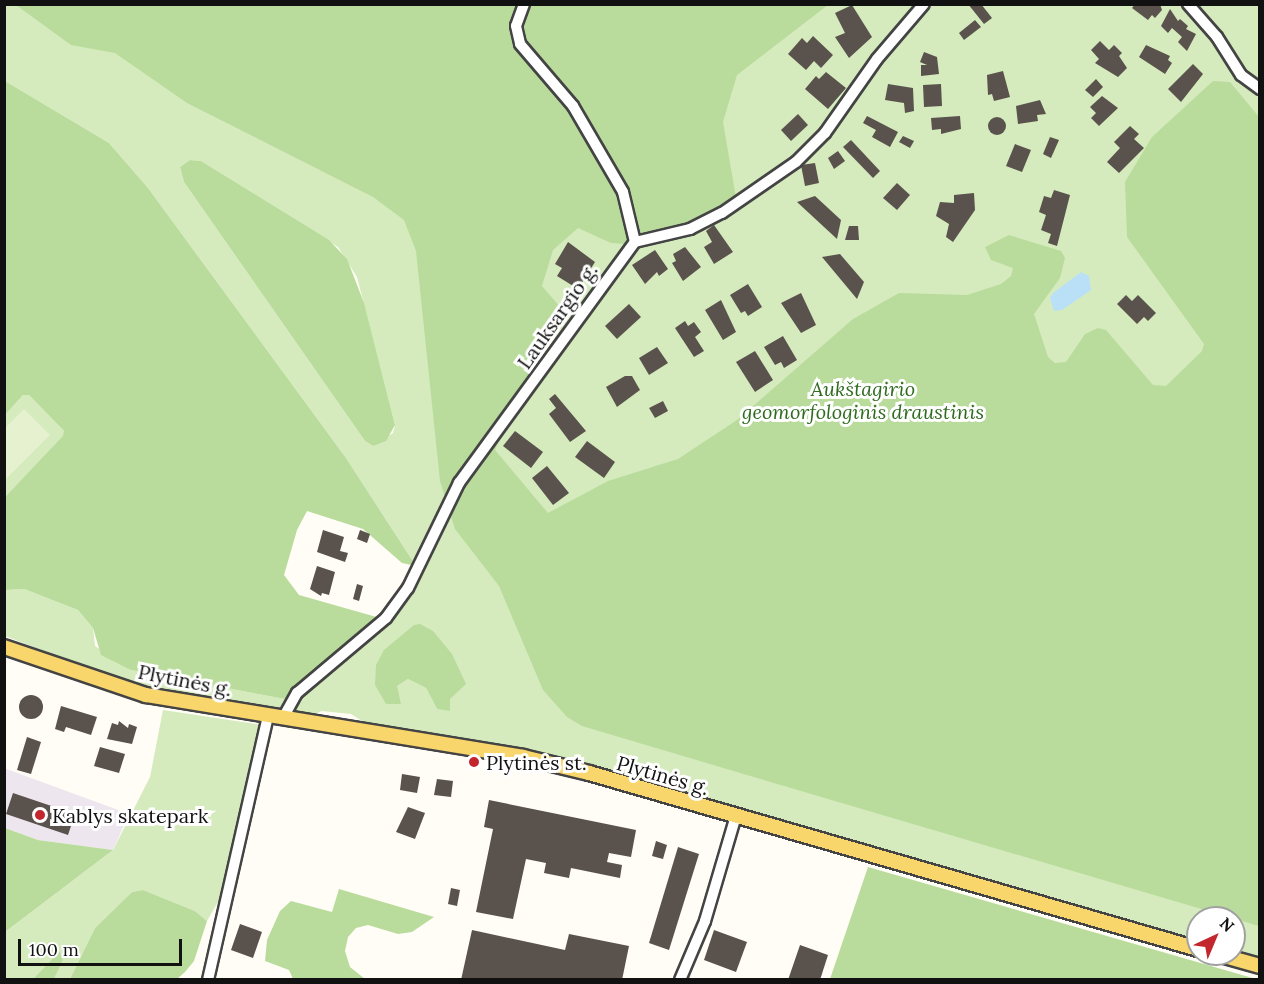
<!DOCTYPE html>
<meta charset="utf-8">
<style>
body{margin:0}
#map{position:relative;width:1264px;height:984px;overflow:hidden;background:#fffdf5;font-family:Lora,serif}
div>[style]{position:absolute}
.industrial>*{inset:0;background:#eee6ef}
.green>*{inset:0;background:#d5ebbd}
.forest>*{inset:0;background:#b9dc9c}
.pitch>*{inset:0;background:#e6f2cf}
.water>*{inset:0;background:#b9e0f7}
.building>*{inset:0;background:#5a524d}
.round{border-radius:50%}
.roads{filter:drop-shadow(2px 0 #444) drop-shadow(-2px 0 #444) drop-shadow(0 2px #444) drop-shadow(0 -2px #444)}
.minor>*{height:10px;margin:-5px;padding:0 5px;transform-origin:5px;border-radius:5px;background:#fff}
.major>*{height:14px;margin:-7px;padding:0 7px;transform-origin:7px;border-radius:7px;background:#f9d66b}
.dots>*{width:16px;height:16px;translate:-50% -50%;box-sizing:border-box;border:3px solid #fff;border-radius:50%}
span{translate:-50% -50%;white-space:nowrap;text-align:center;line-height:1.15;-webkit-text-stroke:6px #fff;paint-order:stroke}
.street-label{font-size:20px;color:#111}
.park-label{font-size:20px;color:#2f6b1f;font-style:italic}
.poi-label{font-size:20px;color:#111}
.left{translate:0 -50%;text-align:left}
.frame{position:absolute;inset:0;border:6px solid #111;pointer-events:none}
.north{position:absolute;left:1186px;top:906px;width:60px;height:60px;box-sizing:border-box;background:#fff;border:2px solid #a0a0a0;border-radius:50%;rotate:44deg;font-size:16px;font-weight:700;line-height:24px;text-align:center;color:#111}
.north::after{content:'';display:block;margin:auto;width:21px;height:27px;background:#c4262e;clip-path:polygon(50% 0,100% 100%,50% 72%,0 100%)}
.scale{position:absolute;left:18px;top:939px;width:164px;height:27px;box-sizing:border-box;border:3px solid #111;border-top:0;padding-left:8px;font-size:18px;line-height:21px;white-space:nowrap;color:#111;-webkit-text-stroke:4px #fff;paint-order:stroke}
</style>
<div id="map">
<div class="industrial">
<i style="clip-path:polygon(4px 768px,129px 814px,113px 850px,38px 840px,5px 828px)"></i>
</div>
<div class="green">
<i style="clip-path:polygon(evenodd,4px 5px,1259px 5px,1259px 958px,1234px 951px,1234px 918px,1198px 918px,1198px 941px,579px 763px,367px 724px,351px 714px,322px 711px,312px 715px,160px 690px,107px 675px,5px 636px,5px 590px,24px 589px,78px 610px,93px 628px,95px 646px,131px 670px,285px 699px,380px 618px,416px 566px,346px 458px,148px 188px,109px 143px,5px 81px,4px 5px,190px 160px,201px 161px,338px 247px,357px 277px,395px 425px,393px 433px,373px 446px,365px 441px,184px 182px,180px 167px,190px 160px,4px 5px,433px 631px,455px 693px,450px 699px,450px 710px,437px 709px,426px 688px,408px 679px,397px 686px,433px 631px)"></i>
<i style="clip-path:polygon(23px 395px,29px 395px,64px 431px,64px 436px,5px 497px,5px 415px)"></i>
<i style="clip-path:polygon(163px 710px,263px 725px,223px 893px,207px 921px,195px 911px,143px 890px,132px 892px,95px 928px,70px 979px,54px 979px,63px 960px,60px 951px,33px 979px,5px 980px,5px 932px,113px 850px,150px 777px)"></i>
</div>
<div class="forest">
<i style="clip-path:polygon(16px 5px,828px 5px,737px 75px,723px 122px,736px 198px,703px 216px,626px 244px,611px 243px,578px 228px,553px 250px,542px 286px,567px 315px,515px 397px,495px 450px,548px 513px,608px 481px,678px 459px,737px 420px,853px 319px,899px 293px,967px 295px,1001px 284px,1011px 276px,1013px 268px,991px 260px,985px 247px,1009px 235px,1061px 251px,1065px 258px,1060px 278px,1034px 314px,1048px 357px,1055px 363px,1066px 362px,1085px 334px,1098px 328px,1106px 330px,1153px 385px,1166px 386px,1202px 351px,1204px 344px,1127px 237px,1125px 182px,1152px 137px,1213px 81px,1230px 82px,1260px 118px,1259px 926px,720px 767px,582px 726px,567px 717px,543px 690px,499px 586px,455px 529px,440px 481px,416px 251px,404px 220px,373px 197px,187px 103px,115px 53px,71px 45px)"></i>
<i style="clip-path:polygon(5px 81px,109px 143px,148px 188px,346px 458px,416px 566px,402px 563px,363px 529px,307px 511px,297px 530px,284px 575px,299px 595px,380px 618px,285px 699px,131px 670px,101px 655px,93px 628px,78px 610px,24px 589px,5px 590px,5px 497px,63px 436px,64px 431px,29px 395px,23px 395px,5px 415px)"></i>
<i style="clip-path:polygon(190px 160px,201px 161px,329px 240px,347px 259px,364px 303px,395px 425px,386px 441px,373px 446px,365px 441px,184px 182px,180px 167px)"></i>
<i style="clip-path:polygon(420px 624px,433px 631px,452px 654px,466px 684px,450px 699px,450px 711px,437px 709px,426px 688px,408px 679px,397px 686px,401px 704px,386px 704px,375px 685px,376px 665px,384px 650px,414px 625px)"></i>
<i style="clip-path:polygon(5px 828px,38px 840px,113px 850px,5px 932px)"></i>
<i style="clip-path:polygon(868px 867px,1256px 979px,830px 979px)"></i>
<i style="clip-path:polygon(339px 889px,434px 917px,412px 932px,398px 934px,368px 925px,356px 928px,348px 937px,345px 951px,350px 967px,365px 979px,293px 979px,289px 970px,265px 961px,267px 940px,280px 911px,291px 901px,332px 912px)"></i>
<i style="clip-path:polygon(143px 890px,195px 911px,207px 921px,194px 961px,185px 972px,177px 979px,70px 979px,95px 928px,132px 892px)"></i>
<i style="clip-path:polygon(60px 951px,63px 960px,54px 979px,33px 979px)"></i>
</div>
<div class="pitch">
<i style="clip-path:polygon(24px 409px,50px 435px,5px 480px,5px 428px)"></i>
</div>
<div class="water">
<i style="clip-path:polygon(1081px 272px,1089px 276px,1091px 290px,1062px 310px,1054px 311px,1050px 298px,1053px 293px)"></i>
</div>
<div class="building">
<i style="clip-path:polygon(968px 4px,981px 4px,992px 18px,984px 24px)"></i>
<i style="clip-path:polygon(1135px 4px,1160px 4px,1162px 10px,1155px 18px,1152px 15px,1148px 20px,1132px 8px)"></i>
<i style="clip-path:polygon(852px 5px,872px 37px,849px 58px,835px 37px,845px 33px,835px 13px)"></i>
<i style="clip-path:polygon(1170px 9px,1178px 21px,1180px 19px,1188px 26px,1186px 29px,1196px 34px,1187px 51px,1178px 42px,1182px 37px,1172px 28px,1168px 33px,1161px 26px)"></i>
<i style="clip-path:polygon(975px 20px,981px 27px,964px 40px,959px 33px)"></i>
<i style="clip-path:polygon(813px 36px,833px 55px,821px 68px,814px 61px,806px 70px,788px 54px,802px 38px,807px 43px)"></i>
<i style="clip-path:polygon(1100px 41px,1109px 50px,1114px 45px,1122px 53px,1119px 56px,1127px 68px,1118px 77px,1095px 63px,1099px 59px,1091px 50px)"></i>
<i style="clip-path:polygon(1146px 45px,1170px 56px,1168px 60px,1172px 63px,1165px 74px,1139px 57px)"></i>
<i style="clip-path:polygon(924px 52px,937px 57px,939px 74px,921px 76px,921px 65px,927px 65px,920px 62px)"></i>
<i style="clip-path:polygon(1193px 64px,1203px 74px,1181px 102px,1168px 89px)"></i>
<i style="clip-path:polygon(1003px 71px,1010px 97px,994px 101px,992px 94px,988px 95px,987px 75px)"></i>
<i style="clip-path:polygon(826px 72px,846px 88px,828px 109px,805px 89px,816px 76px,819px 79px)"></i>
<i style="clip-path:polygon(1096px 79px,1103px 87px,1093px 97px,1085px 90px)"></i>
<i style="clip-path:polygon(888px 84px,913px 88px,914px 111px,905px 113px,904px 103px,885px 100px)"></i>
<i style="clip-path:polygon(941px 84px,942px 106px,924px 107px,923px 85px)"></i>
<i style="clip-path:polygon(1102px 96px,1118px 108px,1099px 126px,1091px 118px,1096px 113px,1090px 107px)"></i>
<i style="clip-path:polygon(1040px 100px,1046px 114px,1037px 115px,1038px 121px,1018px 124px,1016px 106px)"></i>
<i style="clip-path:polygon(798px 114px,808px 125px,791px 141px,781px 130px)"></i>
<i style="clip-path:polygon(867px 116px,898px 132px,890px 147px,872px 137px,876px 130px,863px 123px)"></i>
<i style="clip-path:polygon(960px 116px,961px 129px,941px 134px,941px 129px,932px 130px,931px 118px)"></i>
<i class="round" style="left:988px;top:117px;width:18px;height:18px"></i>
<i style="clip-path:polygon(1130px 126px,1139px 134px,1134px 139px,1144px 148px,1119px 173px,1107px 162px,1120px 148px,1114px 142px)"></i>
<i style="clip-path:polygon(903px 136px,914px 141px,910px 148px,899px 142px)"></i>
<i style="clip-path:polygon(1050px 137px,1059px 140px,1051px 158px,1043px 154px)"></i>
<i style="clip-path:polygon(851px 140px,880px 171px,873px 178px,843px 147px)"></i>
<i style="clip-path:polygon(1015px 144px,1031px 150px,1022px 172px,1006px 166px)"></i>
<i style="clip-path:polygon(838px 151px,845px 161px,834px 169px,828px 158px)"></i>
<i style="clip-path:polygon(815px 163px,819px 183px,805px 186px,801px 165px)"></i>
<i style="clip-path:polygon(897px 183px,910px 195px,897px 210px,883px 198px)"></i>
<i style="clip-path:polygon(1054px 190px,1070px 195px,1057px 246px,1048px 243px,1051px 234px,1041px 230px,1046px 215px,1039px 212px,1044px 196px,1051px 198px)"></i>
<i style="clip-path:polygon(974px 193px,975px 210px,953px 242px,946px 237px,949px 224px,936px 216px,940px 202px,954px 203px,954px 195px)"></i>
<i style="clip-path:polygon(815px 196px,841px 220px,837px 239px,797px 202px)"></i>
<i style="clip-path:polygon(714px 225px,733px 252px,714px 264px,704px 247px,712px 242px,706px 231px)"></i>
<i style="clip-path:polygon(849px 226px,858px 226px,859px 240px,845px 240px)"></i>
<i style="clip-path:polygon(568px 242px,595px 262px,578px 289px,557px 276px,562px 268px,555px 264px)"></i>
<i style="clip-path:polygon(685px 247px,701px 267px,683px 281px,672px 263px,676px 261px,673px 254px)"></i>
<i style="clip-path:polygon(655px 250px,668px 269px,659px 276px,657px 272px,645px 284px,632px 265px)"></i>
<i style="clip-path:polygon(840px 254px,864px 282px,857px 299px,822px 257px)"></i>
<i style="clip-path:polygon(748px 284px,762px 307px,748px 316px,745px 311px,741px 313px,730px 295px)"></i>
<i style="clip-path:polygon(801px 293px,816px 325px,801px 333px,781px 303px)"></i>
<i style="clip-path:polygon(1126px 295px,1132px 301px,1138px 295px,1156px 313px,1148px 321px,1144px 317px,1137px 324px,1117px 304px)"></i>
<i style="clip-path:polygon(721px 300px,736px 332px,723px 340px,705px 310px)"></i>
<i style="clip-path:polygon(629px 304px,641px 317px,617px 339px,605px 326px)"></i>
<i style="clip-path:polygon(685px 321px,688px 326px,694px 322px,701px 332px,695px 337px,704px 351px,694px 357px,675px 328px)"></i>
<i style="clip-path:polygon(783px 336px,797px 360px,784px 368px,781px 362px,775px 365px,764px 347px)"></i>
<i style="clip-path:polygon(657px 347px,668px 363px,649px 375px,639px 358px)"></i>
<i style="clip-path:polygon(755px 351px,773px 380px,755px 392px,736px 362px)"></i>
<i style="clip-path:polygon(625px 376px,632px 376px,640px 390px,617px 407px,606px 387px)"></i>
<i style="clip-path:polygon(555px 394px,586px 431px,570px 442px,549px 414px,556px 408px,549px 399px)"></i>
<i style="clip-path:polygon(663px 401px,668px 411px,655px 418px,649px 408px)"></i>
<i style="clip-path:polygon(515px 431px,543px 452px,531px 468px,503px 446px)"></i>
<i style="clip-path:polygon(587px 441px,615px 462px,604px 478px,575px 457px)"></i>
<i style="clip-path:polygon(547px 466px,569px 493px,553px 505px,532px 478px)"></i>
<i style="clip-path:polygon(323px 530px,344px 537px,340px 551px,348px 553px,345px 562px,317px 552px)"></i>
<i style="clip-path:polygon(360px 530px,370px 534px,367px 543px,357px 539px)"></i>
<i style="clip-path:polygon(317px 566px,335px 572px,329px 595px,322px 593px,321px 596px,310px 589px)"></i>
<i style="clip-path:polygon(357px 584px,363px 586px,359px 601px,353px 599px)"></i>
<i class="round" style="left:19px;top:695px;width:24px;height:24px"></i>
<i style="clip-path:polygon(61px 706px,97px 717px,91px 735px,66px 727px,64px 732px,55px 729px)"></i>
<i style="clip-path:polygon(119px 721px,128px 728px,129px 724px,137px 727px,132px 744px,107px 739px,112px 723px,118px 725px)"></i>
<i style="clip-path:polygon(27px 737px,41px 742px,31px 774px,17px 770px)"></i>
<i style="clip-path:polygon(100px 747px,125px 754px,119px 773px,94px 766px)"></i>
<i style="clip-path:polygon(402px 774px,420px 777px,417px 793px,400px 790px)"></i>
<i style="clip-path:polygon(437px 779px,453px 781px,451px 797px,434px 795px)"></i>
<i style="clip-path:polygon(13px 793px,75px 814px,68px 835px,6px 814px)"></i>
<i style="clip-path:polygon(489px 800px,636px 830px,631px 857px,609px 853px,607px 862px,622px 865px,620px 878px,571px 868px,569px 878px,544px 873px,546px 863px,526px 859px,513px 919px,476px 912px,493px 829px,484px 827px)"></i>
<i style="clip-path:polygon(408px 807px,425px 813px,415px 839px,396px 832px)"></i>
<i style="clip-path:polygon(656px 841px,667px 845px,663px 859px,652px 856px)"></i>
<i style="clip-path:polygon(678px 847px,699px 854px,669px 950px,649px 943px)"></i>
<i style="clip-path:polygon(451px 888px,460px 890px,457px 906px,448px 904px)"></i>
<i style="clip-path:polygon(240px 924px,262px 932px,253px 958px,231px 950px)"></i>
<i style="clip-path:polygon(472px 930px,565px 950px,569px 934px,629px 946px,622px 980px,461px 980px)"></i>
<i style="clip-path:polygon(714px 930px,747px 942px,736px 972px,704px 960px)"></i>
<i style="clip-path:polygon(800px 945px,828px 955px,820px 980px,788px 980px)"></i>
</div>
<div class="roads">
<div class="minor">
<i style="left:524px;top:4px;width:23px;rotate:110deg"></i>
<i style="left:516px;top:26px;width:18px;rotate:77deg"></i>
<i style="left:520px;top:44px;width:82px;rotate:49.5deg"></i>
<i style="left:573px;top:106px;width:99px;rotate:59.8deg"></i>
<i style="left:623px;top:192px;width:51px;rotate:76.5deg"></i>
<i style="left:1188px;top:4px;width:44px;rotate:48.7deg"></i>
<i style="left:1217px;top:37px;width:45px;rotate:57.7deg"></i>
<i style="left:1241px;top:75px;width:24px;rotate:36deg"></i>
<i style="left:283px;top:718px;width:29px;rotate:-61deg"></i>
<i style="left:297px;top:693px;width:116px;rotate:-40.1deg"></i>
<i style="left:386px;top:618px;width:37px;rotate:-54deg"></i>
<i style="left:408px;top:588px;width:117px;rotate:-64.1deg"></i>
<i style="left:459px;top:483px;width:298px;rotate:-53.9deg"></i>
<i style="left:635px;top:242px;width:57px;rotate:-13.3deg"></i>
<i style="left:690px;top:229px;width:36px;rotate:-27deg"></i>
<i style="left:722px;top:213px;width:90px;rotate:-34.6deg"></i>
<i style="left:796px;top:162px;width:41px;rotate:-45deg"></i>
<i style="left:825px;top:133px;width:90px;rotate:-54.9deg"></i>
<i style="left:877px;top:59px;width:72px;rotate:-49.5deg"></i>
<i style="left:208px;top:980px;width:271px;rotate:-77.2deg"></i>
<i style="left:680px;top:980px;width:64px;rotate:-67deg"></i>
<i style="left:705px;top:921px;width:109px;rotate:-73.6deg"></i>
</div>
<div class="major">
<i style="left:4px;top:647px;width:150px;rotate:18.7deg"></i>
<i style="left:146px;top:695px;width:382px;rotate:9.3deg"></i>
<i style="left:523px;top:757px;width:68px;rotate:13.6deg"></i>
<i style="left:589px;top:773px;width:634px;rotate:16.12deg"></i>
<i style="left:1217px;top:954px;width:45px;rotate:15.6deg"></i>
</div>
</div>
<div class="dots">
<i style="left:474px;top:762px;background:#c4262e"></i>
<i style="left:40px;top:815px;background:#c4262e"></i>
</div>
<div class="street-label">
<span style="left:557px;top:316px;rotate:-55deg">Lauksargio g.</span>
<span style="left:185px;top:680px;rotate:11deg">Plytinės g.</span>
<span style="left:663px;top:775px;rotate:16deg">Plytinės g.</span>
</div>
<div class="park-label">
<span style="left:863px;top:400px">Aukštagirio<br>geomorfologinis draustinis</span>
</div>
<div class="poi-label">
<span class="left" style="left:486px;top:762px">Plytinės st.</span>
<span class="left" style="left:52px;top:815px">Kablys skatepark</span>
</div>
<div class="frame"></div>
<div class="north">N</div>
<div class="scale">100 m</div>
</div>
